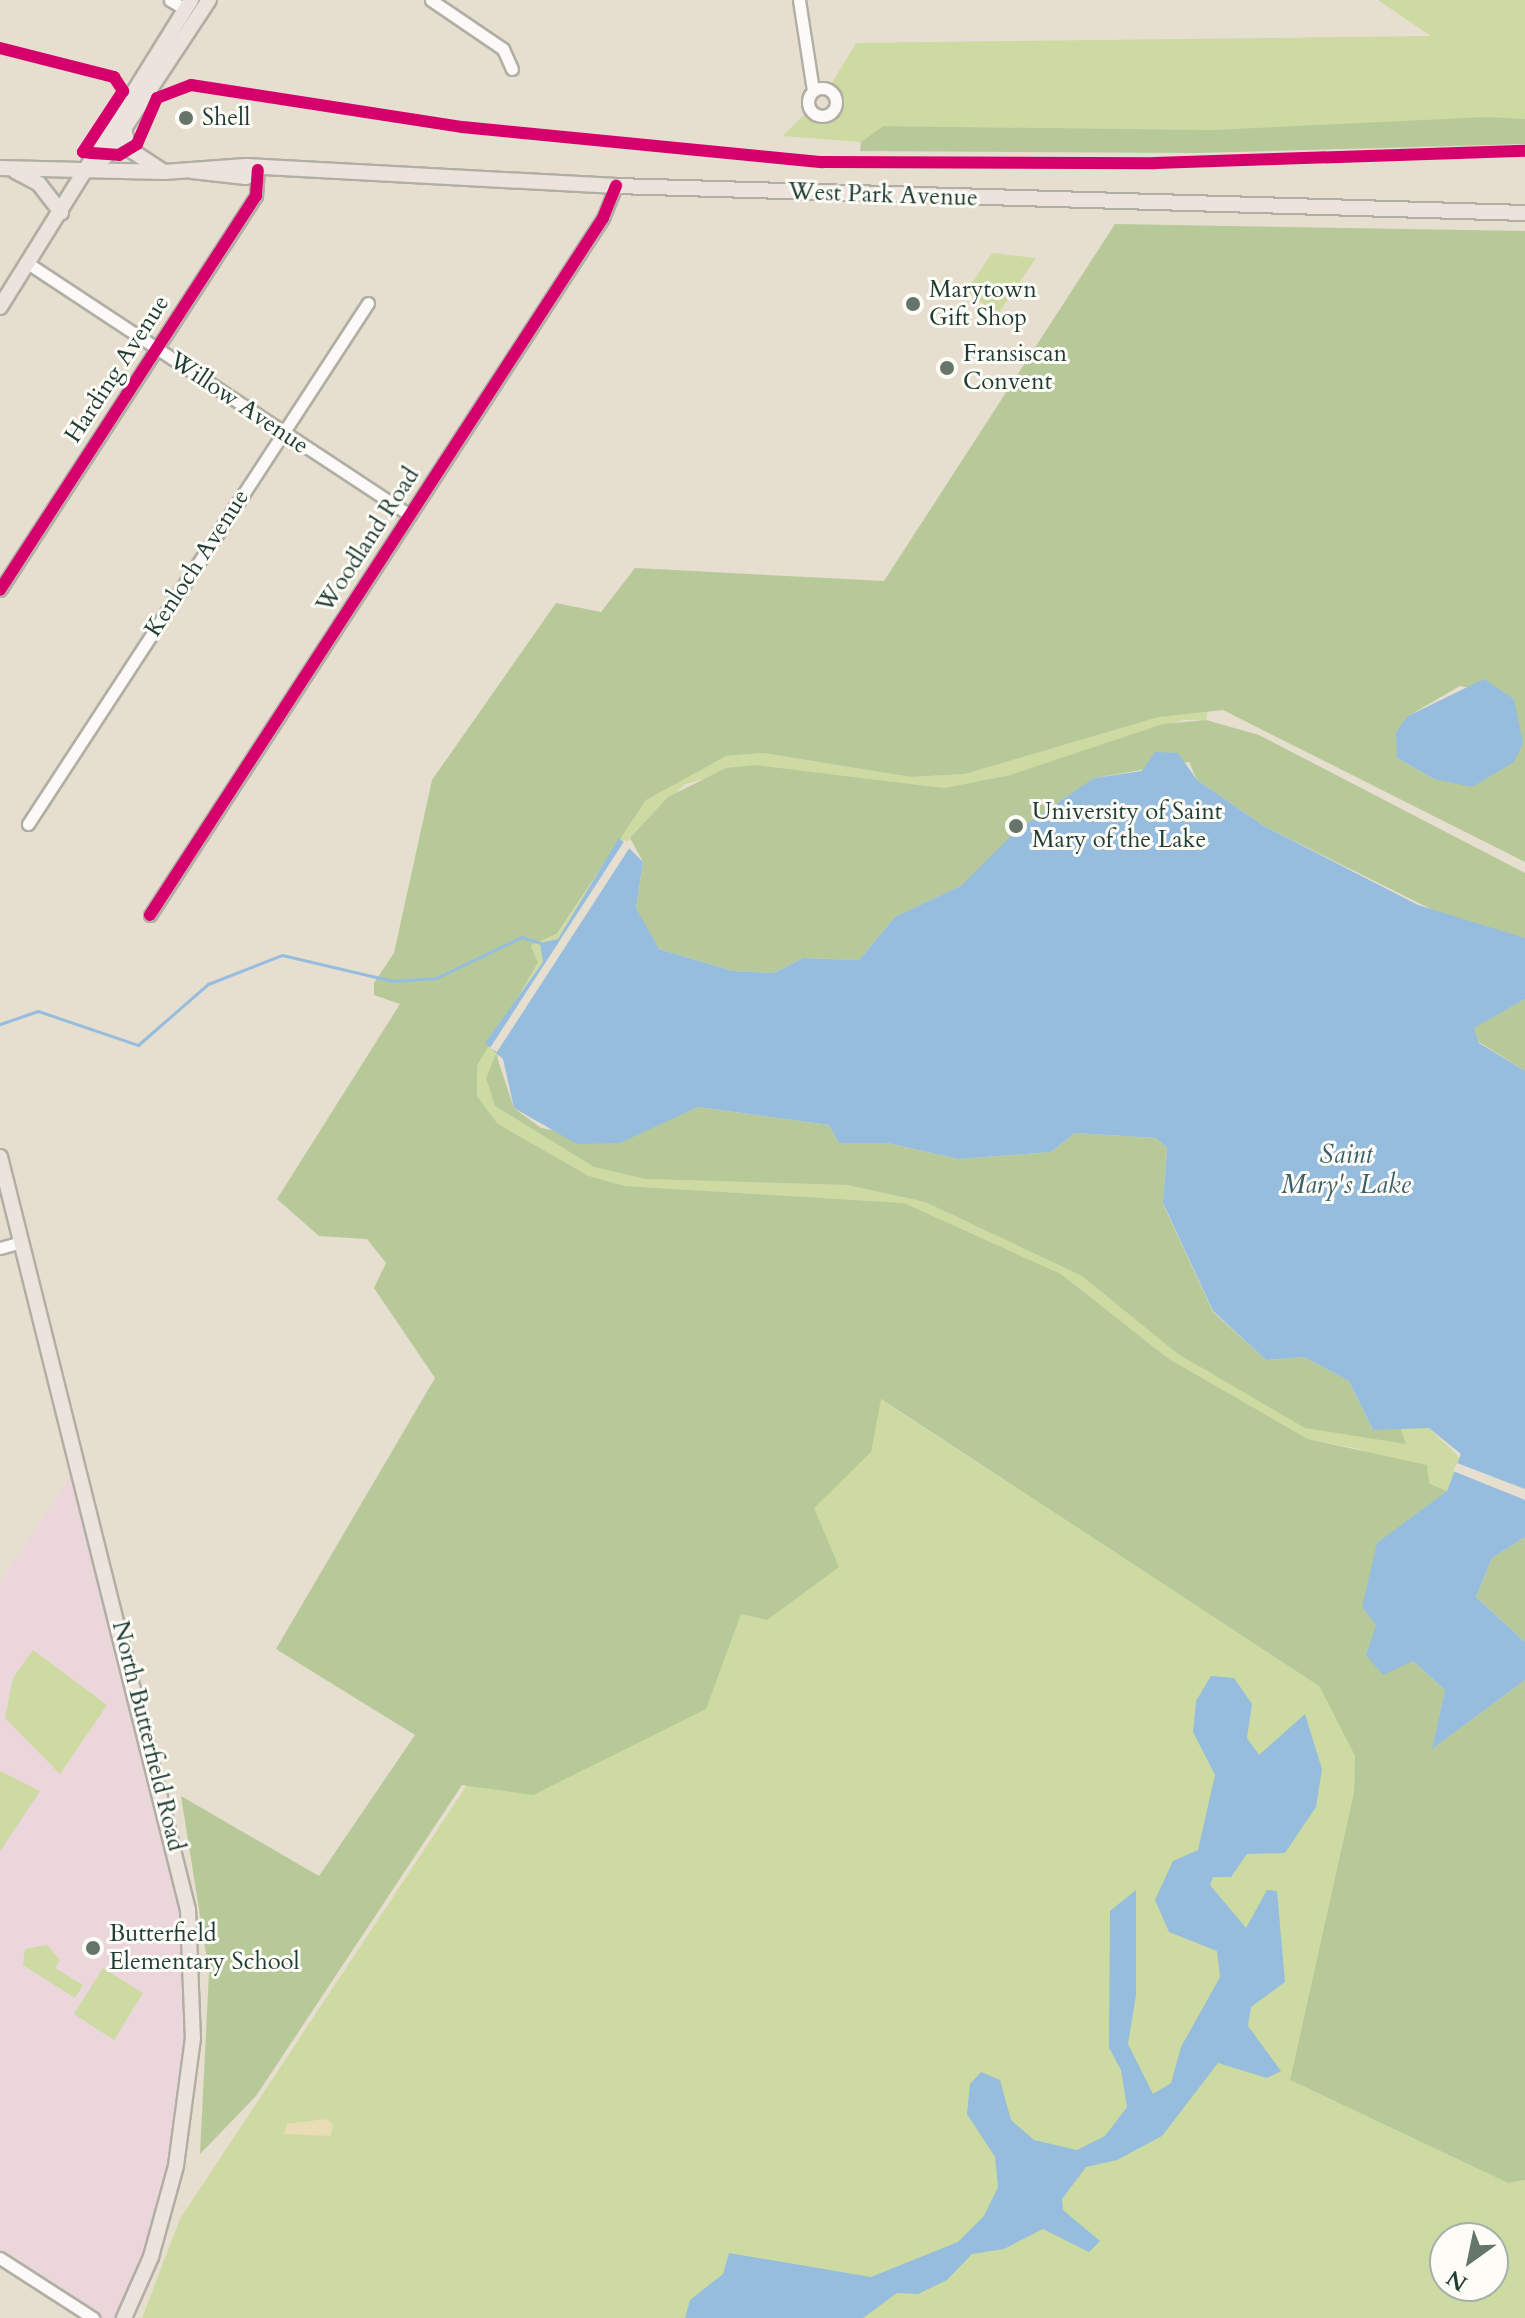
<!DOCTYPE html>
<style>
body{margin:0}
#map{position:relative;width:1525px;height:2318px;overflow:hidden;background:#e6dece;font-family:Cardo,serif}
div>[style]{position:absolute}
.built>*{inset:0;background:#ebd6db}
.green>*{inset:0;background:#cddaa2}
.forest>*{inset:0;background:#b8c999}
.sand>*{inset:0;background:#eadcb4}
.water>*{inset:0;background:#96bdde}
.pier>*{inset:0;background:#e6dece}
.stream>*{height:3px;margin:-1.5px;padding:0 1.5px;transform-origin:1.5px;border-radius:1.5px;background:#96bdde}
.roads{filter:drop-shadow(2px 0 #b1afa4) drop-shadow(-2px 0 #b1afa4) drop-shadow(0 2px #b1afa4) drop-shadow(0 -2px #b1afa4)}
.minor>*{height:11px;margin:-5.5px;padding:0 5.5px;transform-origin:5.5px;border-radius:5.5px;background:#fbfaf8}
.minor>.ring{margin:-5.5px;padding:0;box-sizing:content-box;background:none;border:11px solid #fbfaf8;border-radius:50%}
.major>*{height:14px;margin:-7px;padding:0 7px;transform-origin:7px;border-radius:7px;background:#ece4dc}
.cycleway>*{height:12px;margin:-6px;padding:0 6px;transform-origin:6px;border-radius:6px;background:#d6006c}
.dots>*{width:22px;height:22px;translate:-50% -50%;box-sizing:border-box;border:4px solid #fdfcf7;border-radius:50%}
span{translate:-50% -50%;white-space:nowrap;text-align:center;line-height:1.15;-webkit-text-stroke:6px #fdfcf7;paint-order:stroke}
.poi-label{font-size:24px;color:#1f3d34}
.left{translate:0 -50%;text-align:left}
.street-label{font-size:24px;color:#1f3d34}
.water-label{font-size:26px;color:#395f69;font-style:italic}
.north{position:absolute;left:1429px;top:2222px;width:80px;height:80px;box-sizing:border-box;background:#fdfcf7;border:2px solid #a4b0a9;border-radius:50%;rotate:213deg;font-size:22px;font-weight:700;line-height:32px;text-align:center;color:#1f3d34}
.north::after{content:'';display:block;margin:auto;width:28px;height:36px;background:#65756a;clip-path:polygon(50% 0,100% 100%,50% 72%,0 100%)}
</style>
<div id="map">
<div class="built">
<i style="clip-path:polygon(79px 1464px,179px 1858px,193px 2038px,176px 2166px,124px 2318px,93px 2318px,0 2258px,0 1582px)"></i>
</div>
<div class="green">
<i style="clip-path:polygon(1378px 0,1525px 0,1525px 119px,1212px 130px,883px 126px,861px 142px,783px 136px,805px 114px,824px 123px,840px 116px,844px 96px,832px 83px,856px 43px,1431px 36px)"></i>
<i style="clip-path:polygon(992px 253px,1036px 258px,998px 314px,966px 292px)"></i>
<i style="clip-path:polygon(1208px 709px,1206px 720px,1184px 720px,1010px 775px,944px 788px,756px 765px,685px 784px,630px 838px,486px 1077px,495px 1106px,594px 1167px,645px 1179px,847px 1185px,925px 1202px,1082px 1276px,1207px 1372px,1405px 1443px,1400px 1426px,1429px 1428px,1463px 1461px,1447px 1491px,1359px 1449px,1308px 1439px,1169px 1359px,1061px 1274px,904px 1203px,625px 1186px,589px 1176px,498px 1124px,477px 1096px,477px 1066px,538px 964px,531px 944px,558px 934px,645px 800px,676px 777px,726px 756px,762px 753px,911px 777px,965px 774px,1159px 717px)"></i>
<i style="clip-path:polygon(evenodd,770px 1327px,1319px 1686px,1355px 1756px,1354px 1792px,1290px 2080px,1508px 2183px,1525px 2180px,1525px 2318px,142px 2318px,180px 2219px,770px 1327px,1445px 2238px,1493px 2238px,1493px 2286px,1445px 2286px,1445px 2238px)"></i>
<i style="clip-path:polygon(33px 1650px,107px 1705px,60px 1774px,5px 1718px,13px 1678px)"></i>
<i style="clip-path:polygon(0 1771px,40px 1791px,0 1851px)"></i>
<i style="clip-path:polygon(47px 1945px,60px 1960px,55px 1968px,83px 1985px,75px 1998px,23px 1965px,25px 1949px)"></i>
<i style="clip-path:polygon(103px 1968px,143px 1993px,114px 2040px,74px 2014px)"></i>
</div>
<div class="forest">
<i style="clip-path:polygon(1488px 117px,1525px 119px,1525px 144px,1197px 153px,860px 151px,861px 142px,883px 126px,1212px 130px)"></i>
<i style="clip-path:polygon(evenodd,1115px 224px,1525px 231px,1525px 862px,1223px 710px,1159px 717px,965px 774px,911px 777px,763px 753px,726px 756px,646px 800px,557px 934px,531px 945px,538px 963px,477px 1066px,477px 1096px,498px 1124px,589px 1176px,625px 1186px,904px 1203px,1061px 1274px,1169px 1359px,1308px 1439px,1427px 1465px,1429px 1483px,1447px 1491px,1418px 1515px,1366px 1655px,1413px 1661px,1445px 1690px,1433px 1748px,1525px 1680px,1525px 2180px,1508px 2183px,1290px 2080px,1354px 1792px,1355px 1756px,1319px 1686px,881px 1399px,871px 1452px,814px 1508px,839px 1567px,767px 1620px,741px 1614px,706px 1709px,533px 1795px,462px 1785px,256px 2096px,200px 2154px,209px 1972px,181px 1796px,319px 1876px,415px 1735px,276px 1649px,435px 1378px,374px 1288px,386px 1263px,367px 1239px,319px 1236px,277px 1199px,400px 1004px,374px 995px,374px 983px,394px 953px,432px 780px,556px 603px,601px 612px,635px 568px,884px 581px,1115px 224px,1460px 686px,1514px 698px,1515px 726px,1434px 779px,1397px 758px,1408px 716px,1460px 686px)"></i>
<i style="clip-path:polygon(1206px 720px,1259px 735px,1525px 873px,1525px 938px,1461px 924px,1264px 826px,1197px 780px,1189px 762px,1094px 778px,962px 885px,895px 917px,859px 960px,803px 958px,774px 973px,733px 971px,659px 949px,645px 932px,636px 908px,643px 862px,630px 838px,668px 797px,726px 768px,756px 765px,944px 788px,1010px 775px,1163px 724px)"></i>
<i style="clip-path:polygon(1525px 999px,1525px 1071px,1479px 1042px,1473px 1028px)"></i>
<i style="clip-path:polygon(496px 1054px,514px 1108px,541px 1128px,620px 1142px,698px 1107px,829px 1125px,839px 1143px,887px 1143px,959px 1159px,1051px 1152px,1075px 1133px,1156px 1138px,1167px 1148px,1163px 1204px,1213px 1312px,1266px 1360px,1304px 1357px,1349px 1381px,1373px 1430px,1400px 1426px,1406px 1444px,1305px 1428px,1178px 1354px,1082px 1276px,925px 1202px,847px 1185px,645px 1179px,594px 1167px,495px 1106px,486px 1078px)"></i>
<i style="clip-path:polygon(1525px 1537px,1525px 1642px,1476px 1597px,1492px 1558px)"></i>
</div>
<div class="sand">
<i style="clip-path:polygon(325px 2119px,333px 2124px,331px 2136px,284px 2134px,287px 2124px)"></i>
</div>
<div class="water">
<i style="clip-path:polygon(1484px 679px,1514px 699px,1523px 743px,1514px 762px,1472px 787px,1434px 779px,1397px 758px,1396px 732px,1408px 716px)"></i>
<i style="clip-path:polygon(1155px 752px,1178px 753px,1197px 780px,1264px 826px,1418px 905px,1525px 938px,1525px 999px,1474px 1028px,1479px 1043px,1525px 1071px,1525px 1537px,1492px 1558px,1476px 1597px,1525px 1642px,1525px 1680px,1432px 1749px,1445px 1690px,1413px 1661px,1383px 1675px,1366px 1655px,1376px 1625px,1362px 1607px,1377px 1543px,1447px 1491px,1461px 1454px,1429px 1428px,1373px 1430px,1349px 1381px,1304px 1357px,1266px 1360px,1213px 1311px,1163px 1203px,1167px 1148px,1156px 1138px,1075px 1133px,1051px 1152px,959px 1159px,887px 1143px,839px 1143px,829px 1125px,698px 1107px,620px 1143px,577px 1144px,514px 1108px,503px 1059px,485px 1043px,543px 962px,540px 943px,558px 939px,619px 838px,643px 862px,636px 908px,659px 949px,733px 971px,774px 973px,803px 958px,859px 960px,895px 917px,962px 885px,1015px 832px,1094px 778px,1142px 771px)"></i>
<i style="clip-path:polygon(1211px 1676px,1234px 1678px,1252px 1704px,1247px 1738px,1259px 1755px,1305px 1714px,1322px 1769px,1316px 1807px,1285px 1853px,1247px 1854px,1231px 1877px,1213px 1877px,1210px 1885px,1246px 1928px,1267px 1890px,1277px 1891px,1285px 1982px,1251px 2007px,1248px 2026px,1281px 2071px,1267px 2078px,1218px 2063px,1162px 2136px,1117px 2160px,1086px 2167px,1062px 2199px,1063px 2210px,1100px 2241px,1089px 2252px,1043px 2229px,1004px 2249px,972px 2254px,947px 2280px,918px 2294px,897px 2293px,863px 2318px,685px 2318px,690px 2300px,723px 2274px,729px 2253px,871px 2277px,958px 2242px,984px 2216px,998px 2187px,995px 2157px,967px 2114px,970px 2084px,981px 2072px,1000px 2080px,1011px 2120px,1034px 2140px,1077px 2150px,1105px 2136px,1127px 2107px,1121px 2070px,1109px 2048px,1110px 1911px,1136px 1890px,1136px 1995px,1128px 2044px,1153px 2094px,1171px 2083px,1181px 2047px,1220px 1977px,1217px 1951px,1169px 1932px,1155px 1900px,1173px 1861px,1198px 1850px,1215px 1775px,1193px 1732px,1196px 1701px)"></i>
</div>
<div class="pier">
<i style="clip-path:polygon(625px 840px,632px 844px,497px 1052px,490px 1048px)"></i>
<i style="clip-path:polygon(1457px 1463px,1525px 1489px,1525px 1500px,1453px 1471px)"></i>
</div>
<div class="stream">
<i style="left:0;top:1024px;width:40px;rotate:-18.9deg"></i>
<i style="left:38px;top:1011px;width:106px;rotate:18.8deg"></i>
<i style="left:138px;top:1045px;width:93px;rotate:-41.1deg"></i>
<i style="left:208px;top:984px;width:79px;rotate:-21.4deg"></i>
<i style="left:282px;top:955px;width:114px;rotate:13.2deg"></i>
<i style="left:393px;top:981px;width:43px;rotate:-4deg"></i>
<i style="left:436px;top:978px;width:95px;rotate:-25.5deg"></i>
<i style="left:522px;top:937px;width:19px;rotate:18deg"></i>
</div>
<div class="roads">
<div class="minor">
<i style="left:170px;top:0;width:17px;rotate:31deg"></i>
<i style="left:431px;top:0;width:87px;rotate:34.2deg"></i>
<i style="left:503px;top:49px;width:22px;rotate:66deg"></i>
<i style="left:799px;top:0;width:91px;rotate:81.2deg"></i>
<i class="ring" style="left:808px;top:88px;width:17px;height:17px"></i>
<i style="left:29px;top:264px;width:456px;rotate:33.4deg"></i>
<i style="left:0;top:590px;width:470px;rotate:-57deg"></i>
<i style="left:256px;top:196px;width:26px;rotate:-86deg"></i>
<i style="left:28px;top:824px;width:622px;rotate:-56.87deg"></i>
<i style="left:150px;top:915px;width:831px;rotate:-56.98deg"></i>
<i style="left:603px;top:218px;width:35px;rotate:-68deg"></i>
<i style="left:0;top:1248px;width:22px;rotate:-16deg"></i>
<i style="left:0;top:2258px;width:111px;rotate:32.8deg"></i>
</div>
<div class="major">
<i style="left:124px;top:129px;width:21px;rotate:76deg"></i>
<i style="left:129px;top:149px;width:42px;rotate:33.3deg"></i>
<i style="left:0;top:168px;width:164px;rotate:1.4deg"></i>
<i style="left:164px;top:172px;width:82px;rotate:-4.2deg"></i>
<i style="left:246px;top:166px;width:371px;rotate:3.1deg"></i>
<i style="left:616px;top:186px;width:909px;rotate:1.7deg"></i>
<i style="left:15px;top:171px;width:27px;rotate:28deg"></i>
<i style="left:39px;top:184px;width:36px;rotate:52deg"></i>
<i style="left:87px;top:171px;width:24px;rotate:-38deg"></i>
<i style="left:106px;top:156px;width:187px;rotate:-56.6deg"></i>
<i style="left:192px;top:171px;width:54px;rotate:6.3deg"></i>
<i style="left:246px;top:177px;width:14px;rotate:-30deg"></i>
<i style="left:0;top:307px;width:362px;rotate:-58.1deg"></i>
<i style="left:0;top:1157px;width:776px;rotate:75.98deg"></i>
<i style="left:188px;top:1910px;width:128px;rotate:87.8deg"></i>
<i style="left:193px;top:2038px;width:129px;rotate:97.6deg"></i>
<i style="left:176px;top:2166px;width:94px;rotate:105.4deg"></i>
<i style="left:151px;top:2257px;width:67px;rotate:113.9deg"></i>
</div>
</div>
<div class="cycleway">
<i style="left:0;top:48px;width:118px;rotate:14.3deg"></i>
<i style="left:114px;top:77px;width:17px;rotate:57deg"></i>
<i style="left:123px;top:91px;width:73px;rotate:123.3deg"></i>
<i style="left:83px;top:152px;width:9px;rotate:6deg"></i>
<i style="left:92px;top:153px;width:27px;rotate:4deg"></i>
<i style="left:119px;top:155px;width:21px;rotate:-31deg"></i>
<i style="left:137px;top:144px;width:50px;rotate:-66.5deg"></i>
<i style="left:157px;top:98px;width:36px;rotate:-21deg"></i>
<i style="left:191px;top:85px;width:275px;rotate:8.8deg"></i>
<i style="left:463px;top:127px;width:360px;rotate:5.6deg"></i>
<i style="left:821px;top:162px;width:334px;rotate:0.2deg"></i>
<i style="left:1155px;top:163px;width:370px;rotate:-1.9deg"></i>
<i style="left:0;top:590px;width:470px;rotate:-57deg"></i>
<i style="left:256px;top:196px;width:26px;rotate:-86deg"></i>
<i style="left:150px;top:915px;width:831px;rotate:-56.98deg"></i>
<i style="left:603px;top:218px;width:35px;rotate:-68deg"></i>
</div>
<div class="dots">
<i style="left:186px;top:118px;background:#65756a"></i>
<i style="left:913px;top:304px;background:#65756a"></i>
<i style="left:947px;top:368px;background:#65756a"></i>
<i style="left:1016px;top:826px;background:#65756a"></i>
<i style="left:93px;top:1948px;background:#65756a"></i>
</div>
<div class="poi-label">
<span class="left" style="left:202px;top:118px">Shell</span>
<span class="left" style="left:929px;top:304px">Marytown<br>Gift Shop</span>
<span class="left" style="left:963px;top:368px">Fransiscan<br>Convent</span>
<span class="left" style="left:1032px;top:826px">University of Saint<br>Mary of the Lake</span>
<span class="left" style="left:109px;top:1948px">Butterfield<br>Elementary School</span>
</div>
<div class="street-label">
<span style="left:883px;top:195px;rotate:2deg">West Park Avenue</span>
<span style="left:117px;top:369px;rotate:-57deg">Harding Avenue</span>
<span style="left:239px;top:403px;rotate:34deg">Willow Avenue</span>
<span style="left:368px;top:540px;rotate:-57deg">Woodland Road</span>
<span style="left:197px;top:563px;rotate:-57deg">Kenloch Avenue</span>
<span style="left:148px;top:1736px;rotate:76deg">North Butterfield Road</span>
</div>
<div class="water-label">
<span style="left:1346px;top:1170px">Saint<br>Mary's Lake</span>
</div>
<div class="north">N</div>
</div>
